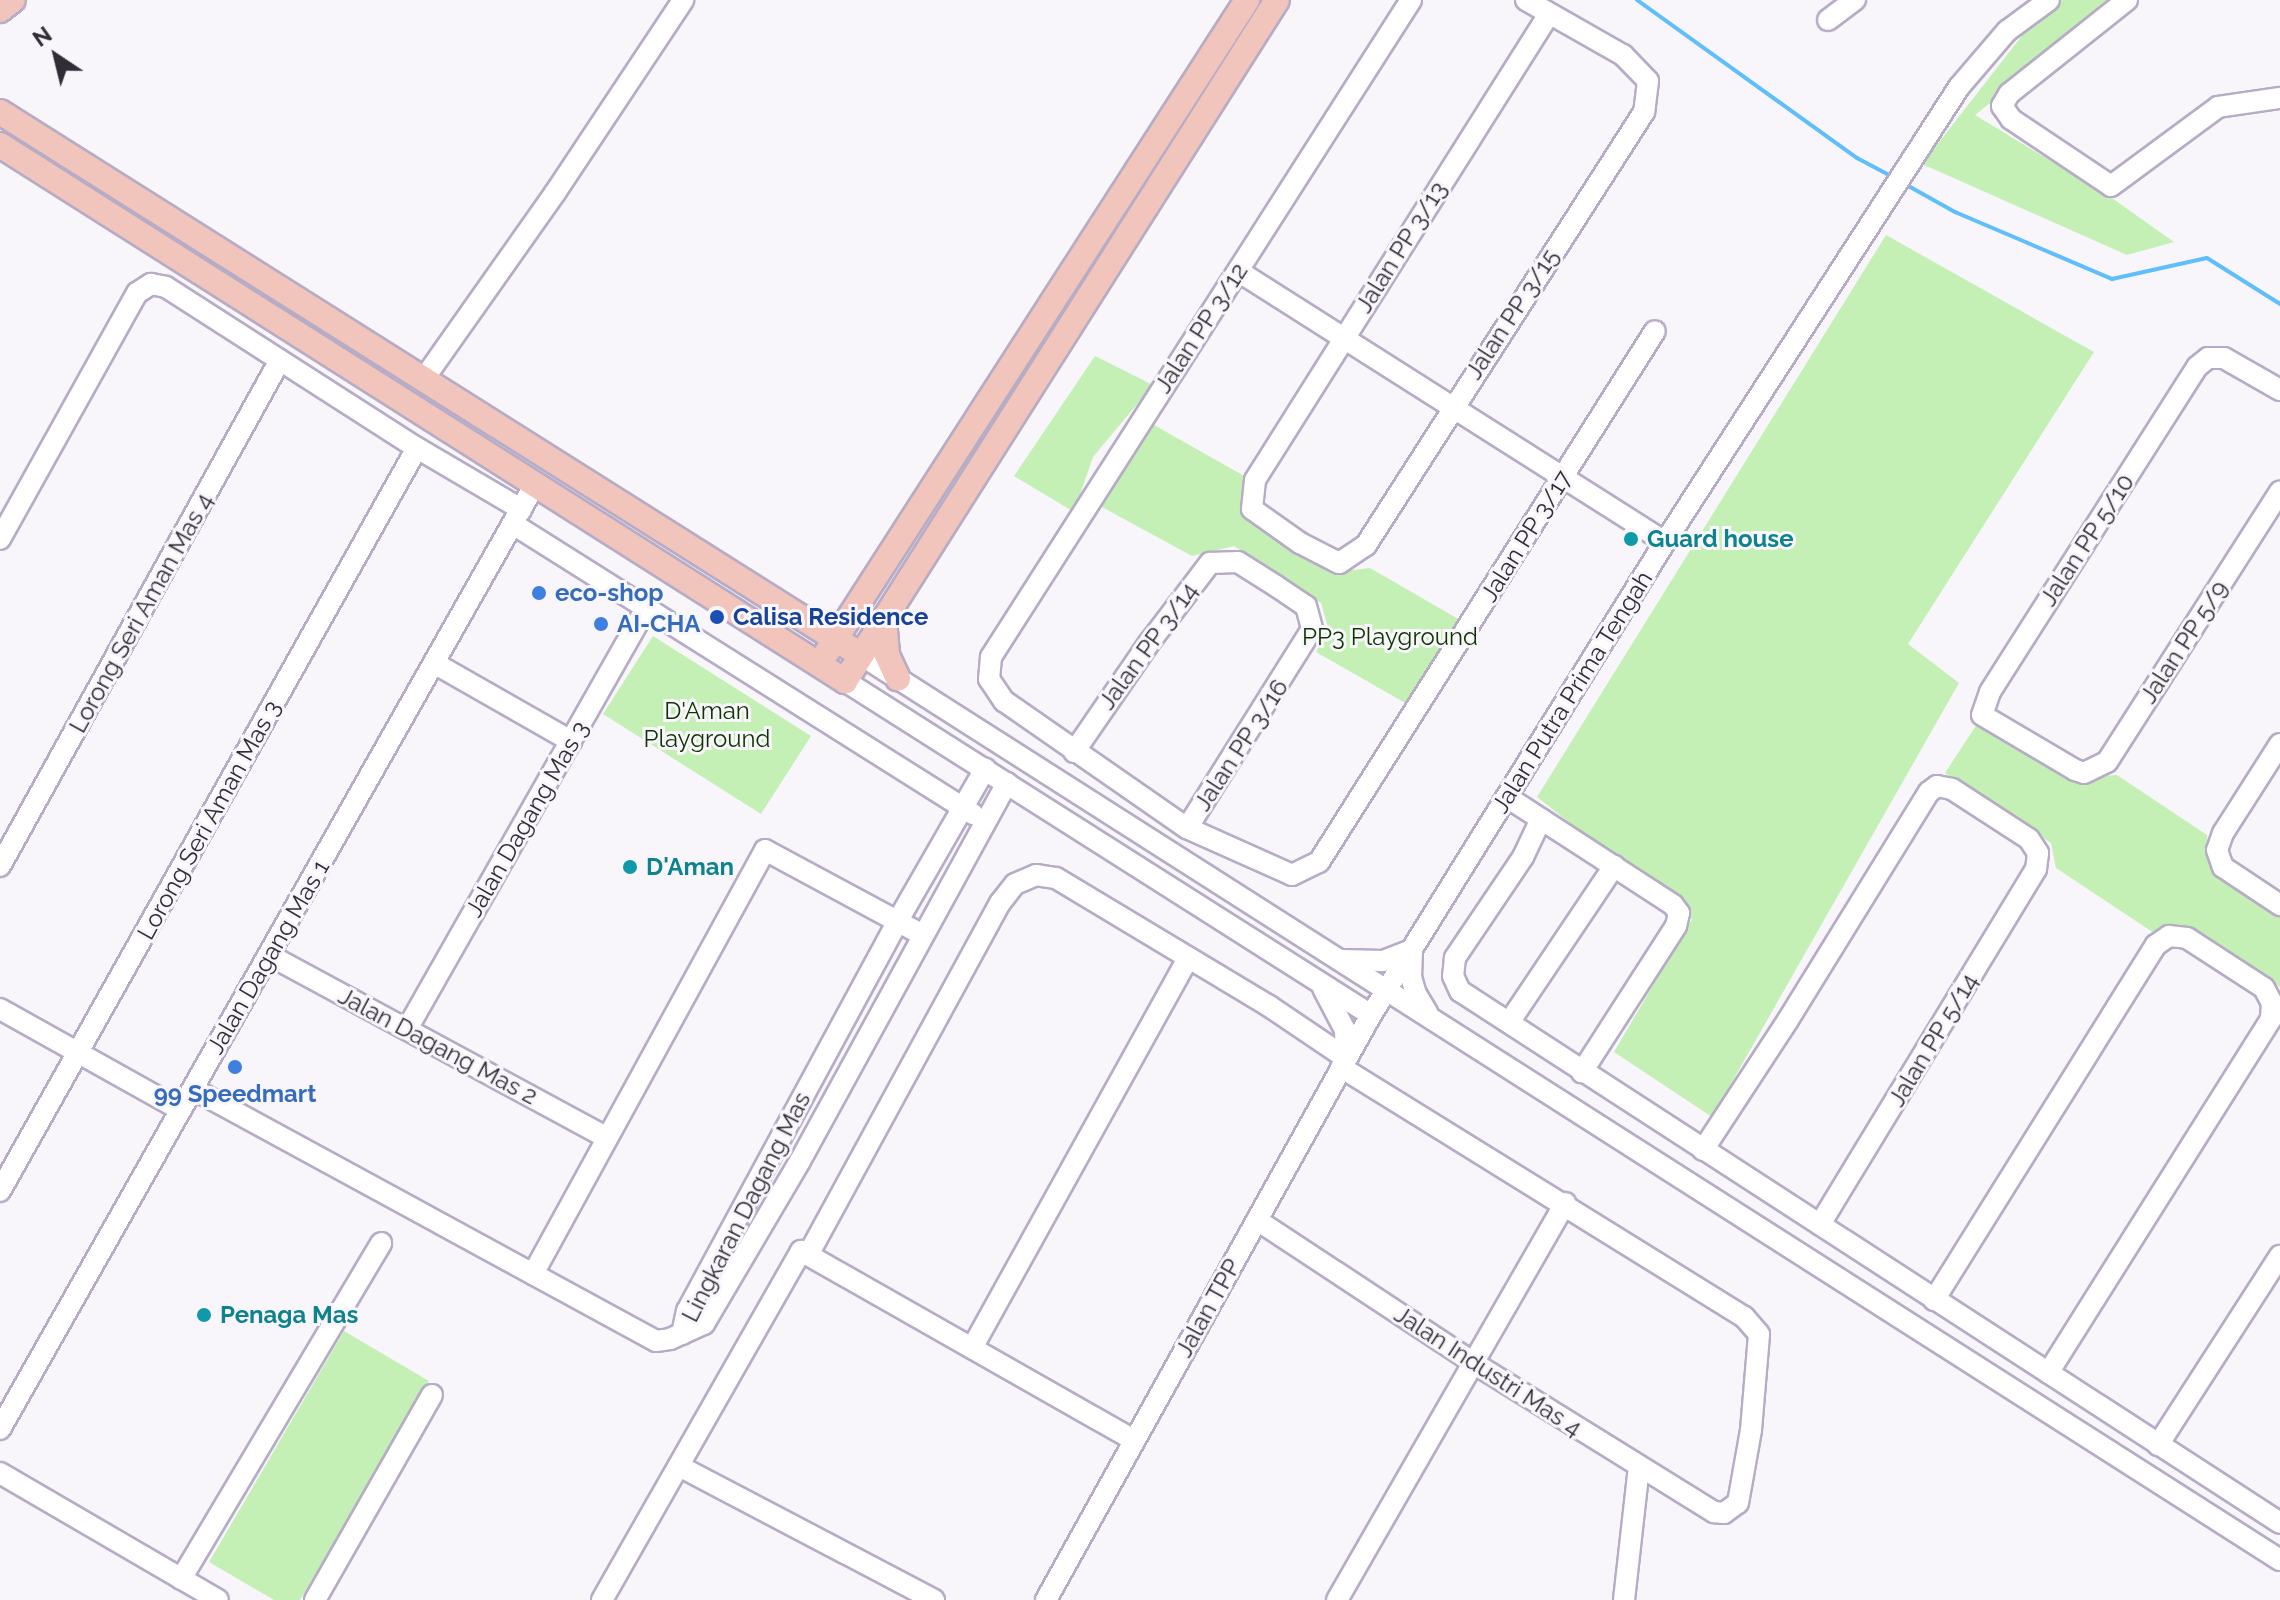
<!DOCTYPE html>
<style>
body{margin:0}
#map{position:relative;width:2280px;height:1600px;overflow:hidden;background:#f8f6fb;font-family:Raleway,sans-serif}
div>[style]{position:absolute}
.green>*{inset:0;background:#c4f0b6}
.stream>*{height:4px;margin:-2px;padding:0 2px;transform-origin:2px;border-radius:2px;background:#60befa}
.roads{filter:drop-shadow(2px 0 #b7acc6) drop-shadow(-2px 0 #b7acc6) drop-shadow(0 2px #b7acc6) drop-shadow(0 -2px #b7acc6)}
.minor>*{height:20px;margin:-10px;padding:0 10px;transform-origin:10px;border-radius:10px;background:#fff}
.major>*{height:24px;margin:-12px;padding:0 12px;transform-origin:12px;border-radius:12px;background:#f1c5bb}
.dots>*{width:22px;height:22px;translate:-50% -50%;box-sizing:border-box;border:4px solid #f8f6fb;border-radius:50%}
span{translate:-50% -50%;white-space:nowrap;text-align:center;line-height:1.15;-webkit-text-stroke:6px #f8f6fb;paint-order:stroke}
.street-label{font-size:24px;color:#312d37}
.culture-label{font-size:24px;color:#0d838f;font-weight:700}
.left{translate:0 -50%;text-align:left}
.shop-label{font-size:24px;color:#366cbe;font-weight:700}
.transit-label{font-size:24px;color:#164399;font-weight:700}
.park-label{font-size:24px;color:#0e3500}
.north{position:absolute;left:16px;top:16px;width:80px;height:80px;-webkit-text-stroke:6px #f8f6fb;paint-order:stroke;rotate:325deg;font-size:22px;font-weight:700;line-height:32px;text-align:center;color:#312d37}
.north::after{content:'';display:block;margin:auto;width:28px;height:36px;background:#312d37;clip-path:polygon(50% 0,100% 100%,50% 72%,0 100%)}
</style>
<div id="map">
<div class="green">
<i style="clip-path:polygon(2062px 0,2120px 0,1975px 115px,2109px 196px,2174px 242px,2127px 255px,1922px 164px,2038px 15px)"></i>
<i style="clip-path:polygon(1886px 235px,2094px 352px,1908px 644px,1959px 683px,1712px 1117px,1614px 1052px,1692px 919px,1537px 797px)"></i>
<i style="clip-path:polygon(1095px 356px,1153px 385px,1093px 457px,1074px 512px,1014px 476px)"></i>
<i style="clip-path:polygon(1147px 421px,1246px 477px,1248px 510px,1345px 571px,1370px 568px,1460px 620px,1407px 704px,1316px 652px,1328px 627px,1321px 603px,1234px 546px,1192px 556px,1089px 500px)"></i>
<i style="clip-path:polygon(653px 636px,811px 736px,761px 814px,603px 714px)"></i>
<i style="clip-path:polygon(1979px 721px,2064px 778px,2117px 775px,2207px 835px,2210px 866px,2280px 913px,2280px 987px,2190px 927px,2154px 933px,2056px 868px,2051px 843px,1945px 773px)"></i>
<i style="clip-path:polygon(344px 1331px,429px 1381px,300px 1600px,274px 1600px,209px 1562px)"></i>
</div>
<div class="stream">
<i style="left:1637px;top:0;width:271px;rotate:35.7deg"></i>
<i style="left:1857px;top:158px;width:40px;rotate:28deg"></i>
<i style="left:1903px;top:183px;width:60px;rotate:29.1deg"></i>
<i style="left:1955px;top:212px;width:171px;rotate:23.1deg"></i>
<i style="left:2112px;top:279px;width:97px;rotate:-12.5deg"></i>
<i style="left:2207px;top:258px;width:86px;rotate:32.2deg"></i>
</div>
<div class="roads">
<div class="minor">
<i style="left:1411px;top:0;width:780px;rotate:122.59deg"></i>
<i style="left:991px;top:657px;width:22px;rotate:95deg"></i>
<i style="left:989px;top:679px;width:27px;rotate:56deg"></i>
<i style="left:1004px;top:701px;width:223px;rotate:34.8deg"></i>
<i style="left:1187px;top:828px;width:115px;rotate:24.1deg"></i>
<i style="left:1292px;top:875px;width:30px;rotate:-26deg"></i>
<i style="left:1319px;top:862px;width:628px;rotate:-57.68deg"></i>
<i style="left:1526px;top:0;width:112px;rotate:29.6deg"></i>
<i style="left:1623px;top:55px;width:36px;rotate:46deg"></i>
<i style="left:1648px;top:81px;width:31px;rotate:97deg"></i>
<i style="left:1644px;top:112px;width:515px;rotate:122.7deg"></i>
<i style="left:1366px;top:545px;width:32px;rotate:146deg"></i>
<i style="left:1339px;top:563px;width:44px;rotate:-152.9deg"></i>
<i style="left:1300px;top:543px;width:59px;rotate:-144.7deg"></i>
<i style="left:1252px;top:509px;width:29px;rotate:-84deg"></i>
<i style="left:1255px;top:480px;width:551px;rotate:-57.75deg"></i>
<i style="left:2127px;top:0;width:151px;rotate:141.5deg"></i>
<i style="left:2009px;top:94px;width:14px;rotate:120deg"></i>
<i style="left:2002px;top:106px;width:16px;rotate:55deg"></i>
<i style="left:2011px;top:119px;width:120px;rotate:33.8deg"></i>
<i style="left:2111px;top:186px;width:133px;rotate:-36.4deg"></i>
<i style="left:2218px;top:107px;width:63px;rotate:-8.3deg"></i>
<i style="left:1828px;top:20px;width:34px;rotate:-37deg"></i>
<i style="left:1238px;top:271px;width:506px;rotate:32.4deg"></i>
<i style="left:423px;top:380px;width:229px;rotate:-54.8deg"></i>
<i style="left:555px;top:193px;width:232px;rotate:-56.4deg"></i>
<i style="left:2280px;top:390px;width:64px;rotate:-150.3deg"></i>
<i style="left:2224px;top:358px;width:16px;rotate:180deg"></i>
<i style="left:2208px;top:358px;width:14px;rotate:141deg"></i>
<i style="left:2197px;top:367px;width:385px;rotate:122.5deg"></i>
<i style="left:1990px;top:692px;width:24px;rotate:109deg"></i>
<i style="left:1982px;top:715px;width:108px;rotate:30.6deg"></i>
<i style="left:2075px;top:770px;width:9px;rotate:18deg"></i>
<i style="left:2084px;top:773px;width:25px;rotate:-26deg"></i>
<i style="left:2107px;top:762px;width:321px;rotate:-57.4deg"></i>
<i style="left:513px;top:524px;width:544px;rotate:32.23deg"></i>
<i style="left:0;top:539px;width:282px;rotate:-60.9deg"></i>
<i style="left:137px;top:293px;width:17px;rotate:-33deg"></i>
<i style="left:151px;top:284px;width:15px;rotate:11deg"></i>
<i style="left:166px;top:287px;width:298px;rotate:32.7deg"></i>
<i style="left:417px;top:448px;width:121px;rotate:30.4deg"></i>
<i style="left:861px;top:655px;width:1683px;rotate:32.53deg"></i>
<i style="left:434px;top:663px;width:158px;rotate:29.7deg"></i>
<i style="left:845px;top:681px;width:623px;rotate:32.41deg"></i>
<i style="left:2280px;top:744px;width:106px;rotate:122.6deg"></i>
<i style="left:2223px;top:833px;width:18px;rotate:109deg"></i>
<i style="left:2217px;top:850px;width:18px;rotate:71deg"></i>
<i style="left:2223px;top:867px;width:69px;rotate:33.7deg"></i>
<i style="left:1074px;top:752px;width:132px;rotate:-55.5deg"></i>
<i style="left:1149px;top:643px;width:101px;rotate:-52.7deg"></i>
<i style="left:1210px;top:563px;width:28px;rotate:-2deg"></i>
<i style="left:1238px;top:562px;width:45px;rotate:32.3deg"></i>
<i style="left:1276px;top:586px;width:36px;rotate:34deg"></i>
<i style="left:1306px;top:606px;width:24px;rotate:75deg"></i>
<i style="left:1312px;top:629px;width:235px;rotate:122.1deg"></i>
<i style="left:1507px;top:797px;width:198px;rotate:33deg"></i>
<i style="left:1673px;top:905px;width:10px;rotate:53deg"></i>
<i style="left:1679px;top:913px;width:13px;rotate:103deg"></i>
<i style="left:1676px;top:926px;width:174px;rotate:122.8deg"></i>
<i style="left:1541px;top:819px;width:42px;rotate:115.3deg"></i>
<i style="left:1523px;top:857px;width:122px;rotate:124deg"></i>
<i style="left:1455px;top:958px;width:18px;rotate:96deg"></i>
<i style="left:1453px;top:976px;width:17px;rotate:65deg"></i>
<i style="left:1460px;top:991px;width:977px;rotate:32.97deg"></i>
<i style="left:0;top:866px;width:578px;rotate:-61.04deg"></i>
<i style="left:1412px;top:950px;width:27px;rotate:92deg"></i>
<i style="left:1411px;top:977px;width:18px;rotate:74deg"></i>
<i style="left:1416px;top:994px;width:23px;rotate:59deg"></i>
<i style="left:269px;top:955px;width:384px;rotate:28.4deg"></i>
<i style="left:1342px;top:960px;width:41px;rotate:1.4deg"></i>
<i style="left:1383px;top:961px;width:31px;rotate:-21deg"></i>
<i style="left:1323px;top:988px;width:47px;rotate:62.4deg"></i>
<i style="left:1345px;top:1030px;width:28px;rotate:88deg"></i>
<i style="left:0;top:1009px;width:207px;rotate:29.2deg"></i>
<i style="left:1510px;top:1021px;width:187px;rotate:-56.1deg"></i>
<i style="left:407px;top:1029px;width:484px;rotate:-60.4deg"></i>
<i style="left:193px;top:1089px;width:527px;rotate:28.56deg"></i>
<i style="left:656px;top:1341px;width:14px;rotate:-8deg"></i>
<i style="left:670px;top:1339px;width:37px;rotate:-24deg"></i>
<i style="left:704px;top:1324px;width:189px;rotate:-59.5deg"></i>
<i style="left:800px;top:1161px;width:431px;rotate:-61.3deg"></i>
<i style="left:1703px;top:1150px;width:155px;rotate:-56.8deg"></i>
<i style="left:1788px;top:1020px;width:268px;rotate:-58.3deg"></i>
<i style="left:1929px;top:792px;width:10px;rotate:-37deg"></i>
<i style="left:1937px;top:786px;width:15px;rotate:11deg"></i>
<i style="left:1952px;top:789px;width:92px;rotate:33deg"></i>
<i style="left:2029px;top:839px;width:17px;rotate:57deg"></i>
<i style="left:2038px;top:853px;width:16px;rotate:97deg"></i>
<i style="left:2036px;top:869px;width:416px;rotate:121.3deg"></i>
<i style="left:0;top:1191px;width:852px;rotate:-60.7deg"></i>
<i style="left:1257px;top:1220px;width:258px;rotate:33.4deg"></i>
<i style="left:1472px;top:1362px;width:285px;rotate:31.8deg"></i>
<i style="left:1714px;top:1512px;width:10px;rotate:6deg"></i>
<i style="left:1724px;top:1513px;width:17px;rotate:-36deg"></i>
<i style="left:1738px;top:1503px;width:74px;rotate:-79.9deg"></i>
<i style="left:1751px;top:1430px;width:96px;rotate:-85.2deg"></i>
<i style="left:1759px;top:1334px;width:23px;rotate:-131deg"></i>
<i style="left:1744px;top:1317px;width:474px;rotate:-148.2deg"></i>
<i style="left:808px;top:1255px;width:401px;rotate:-61.4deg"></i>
<i style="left:1000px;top:903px;width:24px;rotate:-52deg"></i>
<i style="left:1015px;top:884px;width:23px;rotate:-23deg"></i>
<i style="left:1036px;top:875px;width:20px;rotate:9deg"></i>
<i style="left:1056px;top:878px;width:249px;rotate:31deg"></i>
<i style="left:1269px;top:1006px;width:93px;rotate:34deg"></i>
<i style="left:533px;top:1274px;width:483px;rotate:-61.3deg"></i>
<i style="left:765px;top:850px;width:179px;rotate:28.3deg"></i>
<i style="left:1934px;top:1300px;width:419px;rotate:-58deg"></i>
<i style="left:2156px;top:945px;width:16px;rotate:-35deg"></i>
<i style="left:2169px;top:936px;width:18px;rotate:6deg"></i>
<i style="left:2187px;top:938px;width:92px;rotate:33deg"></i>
<i style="left:2264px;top:988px;width:17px;rotate:62deg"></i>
<i style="left:2272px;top:1003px;width:16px;rotate:94deg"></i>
<i style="left:2271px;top:1019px;width:418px;rotate:122.2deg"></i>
<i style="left:682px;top:1334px;width:24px;rotate:-78deg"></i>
<i style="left:687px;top:1311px;width:442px;rotate:-61.6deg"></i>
<i style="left:897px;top:922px;width:177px;rotate:-60.1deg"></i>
<i style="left:972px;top:1348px;width:446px;rotate:-61deg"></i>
<i style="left:0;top:1429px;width:1086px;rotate:-60.48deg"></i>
<i style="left:2158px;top:1445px;width:225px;rotate:-57.2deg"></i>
<i style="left:679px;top:1466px;width:288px;rotate:27.7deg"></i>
<i style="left:0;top:1473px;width:252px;rotate:30.2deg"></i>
<i style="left:181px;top:1579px;width:391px;rotate:-59.2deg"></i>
<i style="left:315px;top:1600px;width:236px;rotate:-60.3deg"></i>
<i style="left:602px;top:1600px;width:402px;rotate:-60.3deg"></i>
<i style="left:801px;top:1251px;width:383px;rotate:29.6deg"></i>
<i style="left:1046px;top:1600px;width:669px;rotate:-60.95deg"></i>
<i style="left:1371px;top:1015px;width:557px;rotate:-58.14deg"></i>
<i style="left:1665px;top:542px;width:542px;rotate:-57.13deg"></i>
<i style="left:1959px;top:87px;width:74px;rotate:-49.4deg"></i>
<i style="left:2007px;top:31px;width:52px;rotate:-36.4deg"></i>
<i style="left:1337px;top:1600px;width:458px;rotate:-60.1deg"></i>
<i style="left:1624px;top:1600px;width:134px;rotate:-83.6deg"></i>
</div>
<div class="major">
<i style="left:0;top:10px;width:16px;rotate:-38deg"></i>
<i style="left:0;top:112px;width:1018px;rotate:32.24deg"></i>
<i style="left:0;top:145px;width:1001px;rotate:32.39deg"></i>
<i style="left:845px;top:681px;width:806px;rotate:-57.61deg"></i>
<i style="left:884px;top:619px;width:36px;rotate:85deg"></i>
<i style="left:887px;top:655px;width:26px;rotate:65deg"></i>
<i style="left:827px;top:652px;width:776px;rotate:-57.21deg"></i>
</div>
</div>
<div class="dots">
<i style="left:1631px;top:539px;background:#0f9aa8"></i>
<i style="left:539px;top:593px;background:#3f7fe0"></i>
<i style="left:717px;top:617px;background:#1a4fb4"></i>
<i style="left:601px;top:624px;background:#3f7fe0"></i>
<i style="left:630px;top:867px;background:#0f9aa8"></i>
<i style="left:235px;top:1067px;background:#3f7fe0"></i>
<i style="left:204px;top:1315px;background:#0f9aa8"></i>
</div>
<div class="street-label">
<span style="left:1401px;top:247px;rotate:-58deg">Jalan PP 3/13</span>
<span style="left:1512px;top:314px;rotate:-57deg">Jalan PP 3/15</span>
<span style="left:1201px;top:328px;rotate:-57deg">Jalan PP 3/12</span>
<span style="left:1526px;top:536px;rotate:-58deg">Jalan PP 3/17</span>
<span style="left:2087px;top:540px;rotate:-57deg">Jalan PP 5/10</span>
<span style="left:141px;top:613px;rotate:-61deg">Lorong Seri Aman Mas 4</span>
<span style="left:2184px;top:642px;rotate:-57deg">Jalan PP 5/9</span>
<span style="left:1148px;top:646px;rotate:-54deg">Jalan PP 3/14</span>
<span style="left:1572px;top:692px;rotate:-58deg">Jalan Putra Prima Tengah</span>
<span style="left:1241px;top:745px;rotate:-57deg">Jalan PP 3/16</span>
<span style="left:527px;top:819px;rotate:-60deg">Jalan Dagang Mas 3</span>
<span style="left:209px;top:820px;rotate:-61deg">Lorong Seri Aman Mas 3</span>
<span style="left:268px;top:957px;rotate:-60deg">Jalan Dagang Mas 1</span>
<span style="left:1933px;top:1040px;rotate:-59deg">Jalan PP 5/14</span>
<span style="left:438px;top:1046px;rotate:28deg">Jalan Dagang Mas 2</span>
<span style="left:746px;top:1207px;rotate:-63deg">Lingkaran Dagang Mas</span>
<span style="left:1208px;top:1308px;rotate:-61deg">Jalan TPP</span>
<span style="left:1488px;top:1371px;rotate:33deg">Jalan Industri Mas 4</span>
</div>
<div class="culture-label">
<span class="left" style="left:1647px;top:539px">Guard house</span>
<span class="left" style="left:646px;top:867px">D'Aman</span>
<span class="left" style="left:220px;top:1315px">Penaga Mas</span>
</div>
<div class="shop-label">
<span class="left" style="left:555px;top:593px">eco-shop</span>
<span class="left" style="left:617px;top:624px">AI-CHA</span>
<span style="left:235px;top:1094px">99 Speedmart</span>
</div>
<div class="transit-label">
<span class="left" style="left:733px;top:617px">Calisa Residence</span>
</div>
<div class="park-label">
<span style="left:1390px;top:637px">PP3 Playground</span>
<span style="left:707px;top:725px">D'Aman<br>Playground</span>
</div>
<div class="north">N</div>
</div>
